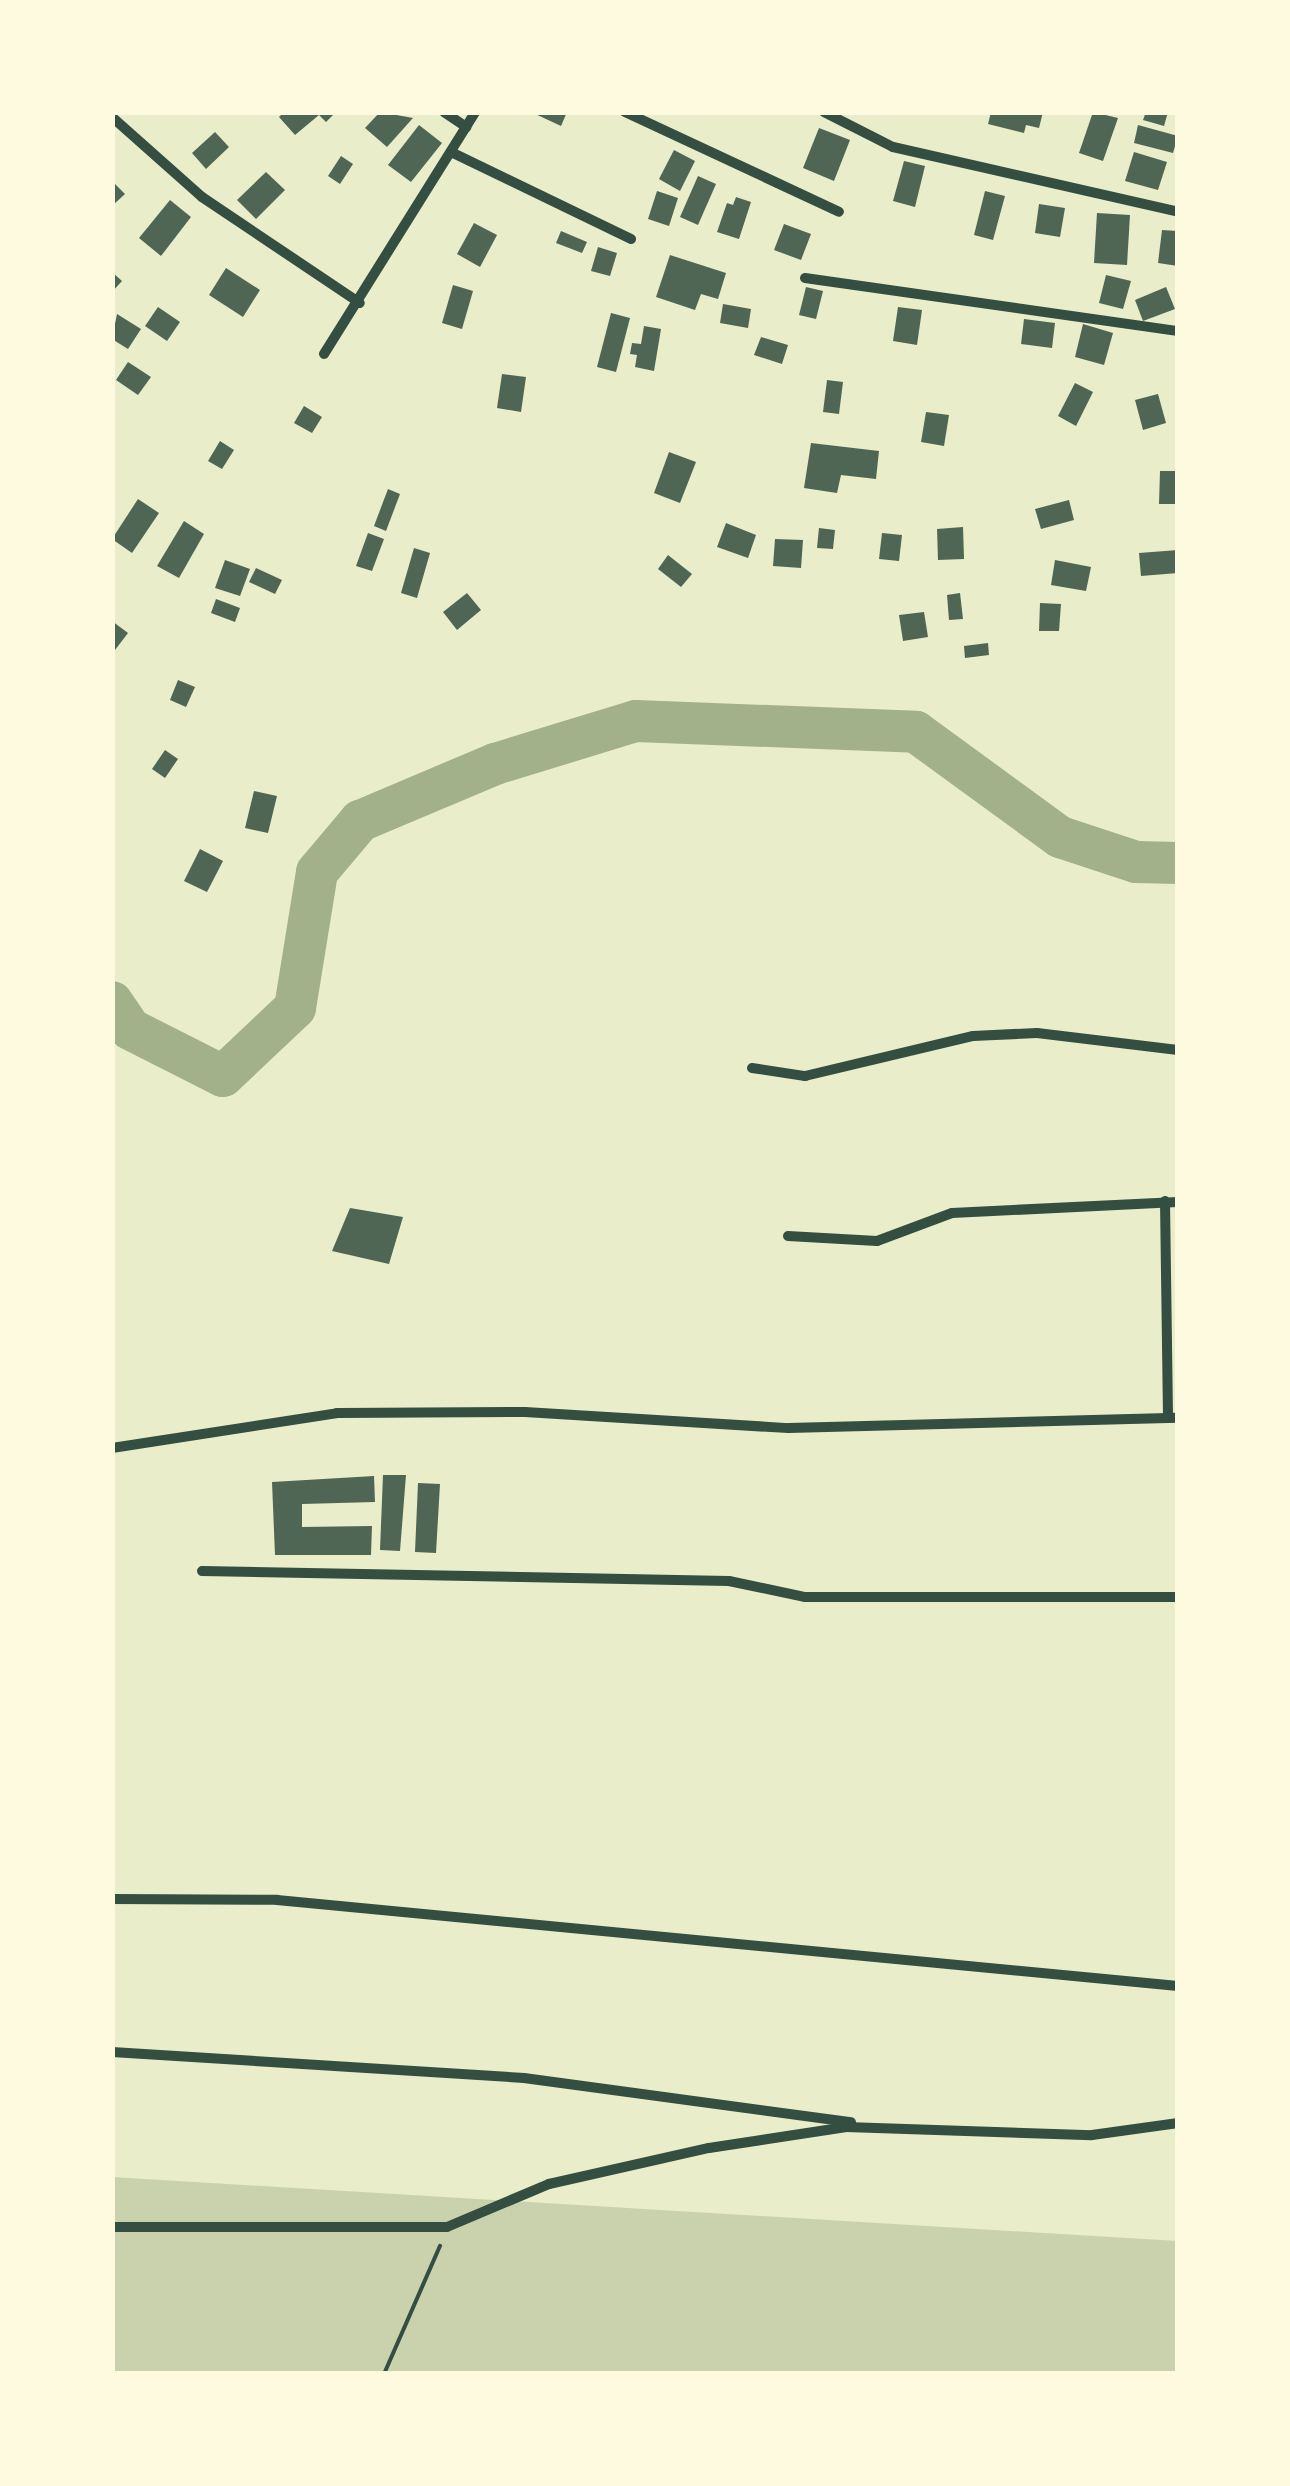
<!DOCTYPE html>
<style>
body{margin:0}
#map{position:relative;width:1290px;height:2486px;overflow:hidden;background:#e9edc9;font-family:Figtree,sans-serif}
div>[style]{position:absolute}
.green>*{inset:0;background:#cad2ad}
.river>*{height:42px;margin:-21px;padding:0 21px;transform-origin:21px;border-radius:21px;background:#a3b18a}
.building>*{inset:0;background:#4f6655}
.path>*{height:4px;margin:-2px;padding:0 2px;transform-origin:2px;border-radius:2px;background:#344e41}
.minor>*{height:10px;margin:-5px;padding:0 5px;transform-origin:5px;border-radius:5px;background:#344e41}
span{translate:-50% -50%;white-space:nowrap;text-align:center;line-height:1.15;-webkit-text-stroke:8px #fefae0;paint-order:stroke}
.frame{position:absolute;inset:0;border:115px solid #fefae0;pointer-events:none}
</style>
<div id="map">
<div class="green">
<i style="clip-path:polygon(112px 2177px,1177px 2241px,1177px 2373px,113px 2373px)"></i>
</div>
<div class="river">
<i style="left:112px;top:1002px;width:32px;rotate:56deg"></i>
<i style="left:130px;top:1029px;width:104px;rotate:26.8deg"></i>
<i style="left:223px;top:1076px;width:99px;rotate:-43.4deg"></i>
<i style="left:295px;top:1008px;width:138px;rotate:-80.8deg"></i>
<i style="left:317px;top:872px;width:67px;rotate:-49.9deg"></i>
<i style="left:360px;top:821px;width:147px;rotate:-22.9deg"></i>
<i style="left:495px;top:764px;width:147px;rotate:-17deg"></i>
<i style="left:636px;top:721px;width:280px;rotate:2.2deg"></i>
<i style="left:916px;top:732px;width:178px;rotate:36.1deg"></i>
<i style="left:1060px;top:837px;width:80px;rotate:18.2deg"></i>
<i style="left:1136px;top:862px;width:42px;rotate:1.4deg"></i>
</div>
<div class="building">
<i style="clip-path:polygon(284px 112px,336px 112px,326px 122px,319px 115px,295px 135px,279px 117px)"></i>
<i style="clip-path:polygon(380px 112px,413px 118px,387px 147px,365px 128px)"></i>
<i style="clip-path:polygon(531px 112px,567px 112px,561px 126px)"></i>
<i style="clip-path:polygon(991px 112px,1043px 112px,1039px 128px,1026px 125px,1024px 133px,988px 124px)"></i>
<i style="clip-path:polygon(1093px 112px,1118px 118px,1103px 161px,1079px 153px)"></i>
<i style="clip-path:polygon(1146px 112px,1168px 112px,1164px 126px,1143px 120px)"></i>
<i style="clip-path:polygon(419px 125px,442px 143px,411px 182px,388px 165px)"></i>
<i style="clip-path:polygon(1138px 125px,1178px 136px,1173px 153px,1134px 143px)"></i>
<i style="clip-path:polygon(819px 128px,850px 140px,834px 181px,803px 168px)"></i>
<i style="clip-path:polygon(215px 132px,229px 147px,206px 169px,192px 153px)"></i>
<i style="clip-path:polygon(674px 150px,695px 161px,680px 191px,659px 179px)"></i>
<i style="clip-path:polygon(1134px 152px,1167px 162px,1158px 190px,1125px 181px)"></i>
<i style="clip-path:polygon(341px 156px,353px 164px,340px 184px,328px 176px)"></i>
<i style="clip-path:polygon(904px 161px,925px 166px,915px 207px,893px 201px)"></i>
<i style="clip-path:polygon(266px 172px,285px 190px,256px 219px,237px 200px)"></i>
<i style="clip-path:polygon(698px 176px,716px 184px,698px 225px,680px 217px)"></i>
<i style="clip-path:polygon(112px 181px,125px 194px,112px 206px)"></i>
<i style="clip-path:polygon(657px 191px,678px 198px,669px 226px,648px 219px)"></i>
<i style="clip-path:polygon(985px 191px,1005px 196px,993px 240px,974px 235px)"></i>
<i style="clip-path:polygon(736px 197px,751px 202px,739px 239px,717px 232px,727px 203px,733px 205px)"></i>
<i style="clip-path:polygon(170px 200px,191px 217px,161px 256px,139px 238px)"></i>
<i style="clip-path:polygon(1039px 204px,1065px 208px,1060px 237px,1035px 233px)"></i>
<i style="clip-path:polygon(1097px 213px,1130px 215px,1127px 265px,1094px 263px)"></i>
<i style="clip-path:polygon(474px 223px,497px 235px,480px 267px,457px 254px)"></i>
<i style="clip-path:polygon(784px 224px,811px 234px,801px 260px,774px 250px)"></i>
<i style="clip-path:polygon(1162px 230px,1178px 231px,1178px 266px,1158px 263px)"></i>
<i style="clip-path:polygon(561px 231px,587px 242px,582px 253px,556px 243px)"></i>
<i style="clip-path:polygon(598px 247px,617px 253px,610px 276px,591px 271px)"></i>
<i style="clip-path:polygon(670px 255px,726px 273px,718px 299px,701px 294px,695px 310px,656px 297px)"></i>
<i style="clip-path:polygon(226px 268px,260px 290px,243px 317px,209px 295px)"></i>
<i style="clip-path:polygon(112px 272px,122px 281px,112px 292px)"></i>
<i style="clip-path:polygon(1106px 275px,1131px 281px,1123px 309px,1099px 303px)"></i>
<i style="clip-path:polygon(453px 285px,473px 291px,462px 329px,442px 323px)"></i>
<i style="clip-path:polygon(806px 287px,823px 291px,816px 319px,799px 315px)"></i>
<i style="clip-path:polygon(1166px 287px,1175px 309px,1143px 321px,1135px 300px)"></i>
<i style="clip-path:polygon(723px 304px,751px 309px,748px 328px,720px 323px)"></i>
<i style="clip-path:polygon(158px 307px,180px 322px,167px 341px,145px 326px)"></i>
<i style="clip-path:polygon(898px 307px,922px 310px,917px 345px,893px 341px)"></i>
<i style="clip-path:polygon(611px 313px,630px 318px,616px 372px,597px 367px)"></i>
<i style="clip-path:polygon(117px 314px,141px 329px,128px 349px,112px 339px)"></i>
<i style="clip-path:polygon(1024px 319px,1055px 323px,1052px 348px,1021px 344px)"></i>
<i style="clip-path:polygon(1083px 324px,1113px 333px,1104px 365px,1075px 357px)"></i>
<i style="clip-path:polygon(644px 326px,661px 329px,654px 371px,635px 367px,637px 355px,630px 354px,632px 343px,641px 344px)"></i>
<i style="clip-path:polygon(761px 337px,788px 345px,782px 364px,754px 355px)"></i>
<i style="clip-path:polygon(128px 362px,151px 377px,138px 395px,116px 380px)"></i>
<i style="clip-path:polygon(502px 374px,526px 377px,521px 412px,497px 408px)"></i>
<i style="clip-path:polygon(827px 380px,843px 382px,839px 414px,823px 412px)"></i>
<i style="clip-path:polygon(1075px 383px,1093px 392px,1076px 426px,1058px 416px)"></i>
<i style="clip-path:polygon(1158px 394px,1166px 423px,1143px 430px,1135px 400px)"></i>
<i style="clip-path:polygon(304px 406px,322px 417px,312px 433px,294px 423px)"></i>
<i style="clip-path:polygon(926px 412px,949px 415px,944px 446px,921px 442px)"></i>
<i style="clip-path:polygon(220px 441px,234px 450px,222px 469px,208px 461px)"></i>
<i style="clip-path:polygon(811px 443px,879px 451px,876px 479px,841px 475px,837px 493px,804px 488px)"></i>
<i style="clip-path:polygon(669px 452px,696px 462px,680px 503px,654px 493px)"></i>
<i style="clip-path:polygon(1160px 471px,1178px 471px,1178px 504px,1159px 504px)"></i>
<i style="clip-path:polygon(388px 489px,400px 494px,386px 531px,374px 526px)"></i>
<i style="clip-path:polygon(138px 499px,159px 513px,132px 553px,112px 539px)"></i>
<i style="clip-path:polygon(1069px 500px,1074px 520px,1041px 529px,1035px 509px)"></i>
<i style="clip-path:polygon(184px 521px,204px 534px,179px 578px,157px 566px)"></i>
<i style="clip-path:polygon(726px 523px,756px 535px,748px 558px,717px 547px)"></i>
<i style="clip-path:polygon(963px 527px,964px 559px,938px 560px,937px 529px)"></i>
<i style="clip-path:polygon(819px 528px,835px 530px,833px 549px,817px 548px)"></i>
<i style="clip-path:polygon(368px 533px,384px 539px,372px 571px,356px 566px)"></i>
<i style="clip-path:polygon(882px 533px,902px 535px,899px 561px,879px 559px)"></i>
<i style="clip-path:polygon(775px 539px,803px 540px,801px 568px,773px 566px)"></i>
<i style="clip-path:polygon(414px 548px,430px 553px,417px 598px,401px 593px)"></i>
<i style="clip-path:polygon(1178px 550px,1178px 573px,1141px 576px,1139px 553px)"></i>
<i style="clip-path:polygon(668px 555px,692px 574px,681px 587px,658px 569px)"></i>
<i style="clip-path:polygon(225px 560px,250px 569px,240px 596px,215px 588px)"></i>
<i style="clip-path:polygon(1055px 560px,1091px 567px,1086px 591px,1051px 585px)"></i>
<i style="clip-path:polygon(256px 568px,282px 580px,275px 594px,249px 582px)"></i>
<i style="clip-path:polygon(467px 593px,481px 610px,457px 630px,443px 612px)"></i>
<i style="clip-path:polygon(960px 593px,963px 619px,949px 620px,947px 595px)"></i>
<i style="clip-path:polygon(216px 599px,240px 608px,235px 622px,211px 613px)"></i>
<i style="clip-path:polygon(1040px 603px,1061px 604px,1059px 631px,1039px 631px)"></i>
<i style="clip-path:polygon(924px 612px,928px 637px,903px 641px,899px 615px)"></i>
<i style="clip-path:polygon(112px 621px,128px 633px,115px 650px,112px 648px)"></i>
<i style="clip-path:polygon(988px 643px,989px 655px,965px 658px,964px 646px)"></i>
<i style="clip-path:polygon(178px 680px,195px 687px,186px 707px,170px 700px)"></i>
<i style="clip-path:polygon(165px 750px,178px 759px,165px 778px,152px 769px)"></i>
<i style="clip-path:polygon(254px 791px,277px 796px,268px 833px,245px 828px)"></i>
<i style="clip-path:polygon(200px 849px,223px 861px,207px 892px,184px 881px)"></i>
<i style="clip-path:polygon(350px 1208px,403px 1217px,389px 1264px,332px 1251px)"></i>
<i style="clip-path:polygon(383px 1475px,406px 1475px,400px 1551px,380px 1550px)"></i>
<i style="clip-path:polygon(374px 1476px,375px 1502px,302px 1504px,302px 1527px,372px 1526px,371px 1555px,275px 1555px,272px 1482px)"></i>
<i style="clip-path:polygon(418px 1483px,440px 1484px,436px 1553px,415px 1552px)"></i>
</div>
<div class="path">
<i style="left:384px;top:2374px;width:140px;rotate:-66.4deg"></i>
</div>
<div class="minor">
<i style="left:444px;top:112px;width:27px;rotate:34deg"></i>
<i style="left:625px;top:112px;width:236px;rotate:25deg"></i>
<i style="left:824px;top:112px;width:77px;rotate:26.9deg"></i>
<i style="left:893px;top:147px;width:292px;rotate:12.8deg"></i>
<i style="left:112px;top:117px;width:120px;rotate:41.6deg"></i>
<i style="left:202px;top:197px;width:190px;rotate:33.9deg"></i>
<i style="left:451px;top:152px;width:200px;rotate:25.8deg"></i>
<i style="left:805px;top:278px;width:377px;rotate:8.1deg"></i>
<i style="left:324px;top:354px;width:285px;rotate:-58deg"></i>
<i style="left:752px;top:1068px;width:54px;rotate:8.6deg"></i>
<i style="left:805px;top:1076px;width:173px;rotate:-13.4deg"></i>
<i style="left:973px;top:1036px;width:64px;rotate:-2.7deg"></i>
<i style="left:1037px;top:1033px;width:142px;rotate:6.9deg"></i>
<i style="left:1165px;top:1201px;width:215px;rotate:89.2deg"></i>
<i style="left:788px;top:1236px;width:89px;rotate:3.2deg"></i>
<i style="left:877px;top:1241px;width:80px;rotate:-20.5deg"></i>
<i style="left:952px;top:1213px;width:226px;rotate:-2.8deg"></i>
<i style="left:112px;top:1448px;width:228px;rotate:-8.8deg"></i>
<i style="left:337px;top:1413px;width:188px;rotate:-0.3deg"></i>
<i style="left:525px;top:1412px;width:264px;rotate:3.5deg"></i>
<i style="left:789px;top:1428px;width:389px;rotate:-1.5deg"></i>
<i style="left:202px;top:1571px;width:527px;rotate:1.09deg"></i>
<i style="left:729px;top:1581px;width:78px;rotate:11.9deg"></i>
<i style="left:805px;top:1597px;width:373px"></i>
<i style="left:112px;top:1899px;width:165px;rotate:0.3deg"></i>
<i style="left:277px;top:1900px;width:905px;rotate:5.45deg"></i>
<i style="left:112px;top:2052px;width:413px;rotate:3.6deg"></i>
<i style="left:524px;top:2078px;width:330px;rotate:7.7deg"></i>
<i style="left:112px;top:2227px;width:335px"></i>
<i style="left:447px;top:2227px;width:111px;rotate:-22.9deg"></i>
<i style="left:549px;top:2184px;width:164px;rotate:-12.7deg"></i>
<i style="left:709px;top:2148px;width:139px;rotate:-8.7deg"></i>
<i style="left:846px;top:2127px;width:246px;rotate:1.9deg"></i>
<i style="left:1092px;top:2135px;width:87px;rotate:-7.9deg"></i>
</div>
<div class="frame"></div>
</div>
